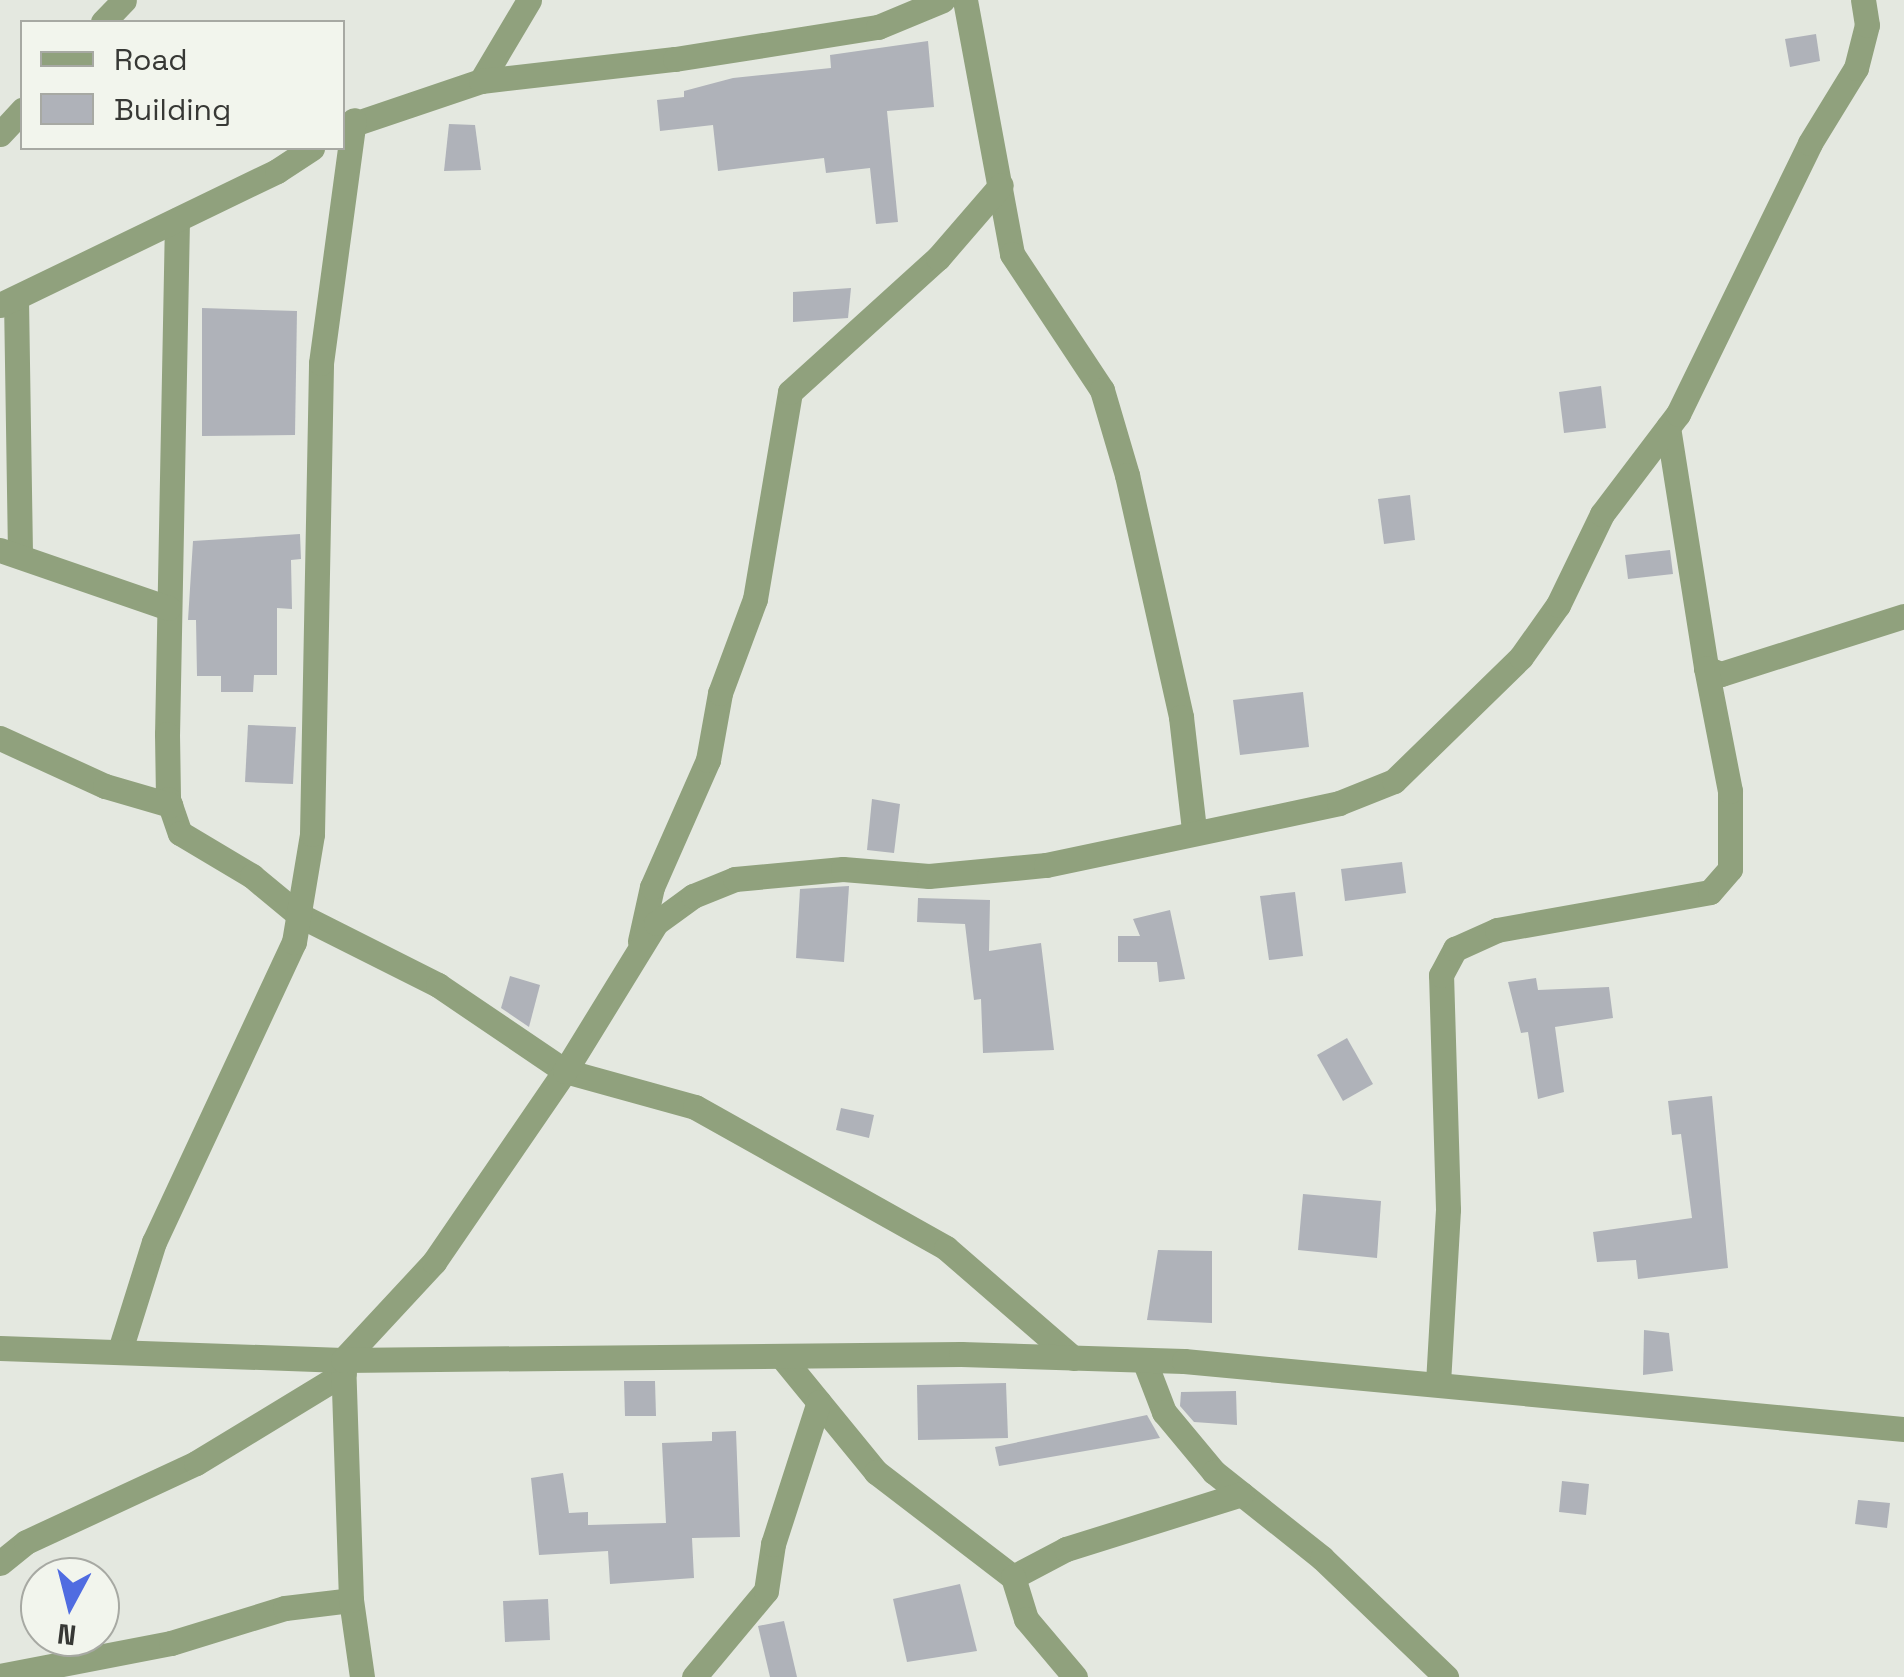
<!DOCTYPE html>
<style>
body{margin:0}
#map{position:relative;width:1904px;height:1677px;overflow:hidden;background:#e4e8e0;font-family:"Space Grotesk",sans-serif}
div>[style]{position:absolute}
.building>*{inset:0;background:#afb2b9}
.minor>*{height:25px;margin:-12.5px;padding:0 12.5px;transform-origin:12.5px;border-radius:12.5px;background:#90a17d}
.tertiary>*{height:25px;margin:-12.5px;padding:0 12.5px;transform-origin:12.5px;border-radius:12.5px;background:#90a17d}
span{translate:-50% -50%;white-space:nowrap;text-align:center;line-height:1.15;-webkit-text-stroke:8px #f2f5ed;paint-order:stroke}
.legend{position:absolute;left:20px;top:20px;width:325px;height:130px;box-sizing:border-box;background:#f2f5ed;border:2px solid #a7a9a3;margin:0;padding:12px 18px;list-style:none;font-size:30px;color:#373835}
.legend li{display:flex;align-items:center;gap:20px;height:50px}
.legend b{width:50px;border:2px solid #a7a9a3}
.north{position:absolute;left:20px;top:1557px;width:100px;height:100px;box-sizing:border-box;background:#f2f5ed;border:2px solid #a7a9a3;border-radius:50%;rotate:187deg;font-size:28px;font-weight:700;line-height:40px;text-align:center;color:#373835}
.north::after{content:'';display:block;margin:auto;width:35px;height:45px;background:#506ce1;clip-path:polygon(50% 0,100% 100%,50% 72%,0 100%)}
</style>
<div id="map">
<div class="building">
<i style="clip-path:polygon(1816px 34px,1820px 61px,1790px 67px,1785px 39px)"></i>
<i style="clip-path:polygon(928px 41px,934px 107px,887px 111px,898px 222px,876px 224px,870px 168px,826px 173px,824px 158px,718px 171px,713px 125px,660px 131px,657px 100px,684px 97px,684px 91px,733px 78px,831px 68px,830px 55px)"></i>
<i style="clip-path:polygon(449px 124px,475px 125px,481px 170px,444px 171px)"></i>
<i style="clip-path:polygon(851px 288px,848px 318px,793px 322px,793px 292px)"></i>
<i style="clip-path:polygon(202px 308px,297px 311px,295px 435px,202px 436px)"></i>
<i style="clip-path:polygon(1601px 386px,1606px 428px,1564px 433px,1559px 392px)"></i>
<i style="clip-path:polygon(1410px 495px,1415px 540px,1384px 544px,1378px 499px)"></i>
<i style="clip-path:polygon(300px 534px,301px 559px,291px 560px,292px 609px,277px 608px,277px 675px,254px 675px,253px 692px,221px 692px,221px 676px,197px 676px,196px 620px,188px 620px,193px 541px)"></i>
<i style="clip-path:polygon(1670px 550px,1673px 574px,1628px 579px,1625px 555px)"></i>
<i style="clip-path:polygon(1303px 692px,1309px 747px,1240px 755px,1233px 700px)"></i>
<i style="clip-path:polygon(248px 725px,296px 727px,293px 784px,245px 782px)"></i>
<i style="clip-path:polygon(872px 799px,900px 804px,894px 853px,867px 850px)"></i>
<i style="clip-path:polygon(1402px 862px,1406px 893px,1345px 901px,1341px 869px)"></i>
<i style="clip-path:polygon(849px 886px,844px 962px,796px 958px,800px 889px)"></i>
<i style="clip-path:polygon(1295px 892px,1303px 956px,1269px 960px,1260px 896px)"></i>
<i style="clip-path:polygon(918px 898px,990px 900px,989px 951px,1041px 943px,1054px 1050px,983px 1053px,981px 999px,974px 1000px,965px 924px,917px 922px)"></i>
<i style="clip-path:polygon(1170px 910px,1185px 979px,1159px 982px,1157px 962px,1118px 962px,1118px 936px,1140px 936px,1133px 919px)"></i>
<i style="clip-path:polygon(510px 976px,540px 985px,529px 1027px,501px 1008px)"></i>
<i style="clip-path:polygon(1536px 978px,1538px 990px,1609px 987px,1613px 1018px,1555px 1027px,1564px 1092px,1538px 1099px,1528px 1032px,1521px 1033px,1508px 982px)"></i>
<i style="clip-path:polygon(1347px 1038px,1373px 1084px,1343px 1101px,1317px 1055px)"></i>
<i style="clip-path:polygon(1712px 1096px,1728px 1268px,1638px 1279px,1636px 1260px,1597px 1262px,1593px 1232px,1692px 1218px,1681px 1134px,1672px 1135px,1668px 1101px)"></i>
<i style="clip-path:polygon(841px 1108px,874px 1115px,869px 1138px,836px 1130px)"></i>
<i style="clip-path:polygon(1303px 1194px,1381px 1201px,1377px 1258px,1298px 1250px)"></i>
<i style="clip-path:polygon(1158px 1250px,1212px 1251px,1212px 1323px,1147px 1320px)"></i>
<i style="clip-path:polygon(1644px 1330px,1669px 1333px,1673px 1371px,1643px 1375px)"></i>
<i style="clip-path:polygon(624px 1381px,655px 1381px,656px 1416px,625px 1416px)"></i>
<i style="clip-path:polygon(1006px 1383px,1008px 1438px,918px 1440px,917px 1385px)"></i>
<i style="clip-path:polygon(1236px 1391px,1237px 1425px,1194px 1422px,1180px 1406px,1181px 1392px)"></i>
<i style="clip-path:polygon(1147px 1415px,1160px 1438px,999px 1466px,995px 1447px)"></i>
<i style="clip-path:polygon(736px 1431px,740px 1537px,692px 1538px,694px 1578px,610px 1584px,608px 1551px,539px 1555px,531px 1478px,563px 1473px,569px 1513px,588px 1512px,588px 1525px,666px 1523px,662px 1443px,712px 1441px,712px 1432px)"></i>
<i style="clip-path:polygon(1562px 1481px,1589px 1484px,1586px 1515px,1559px 1512px)"></i>
<i style="clip-path:polygon(1858px 1500px,1890px 1503px,1887px 1528px,1855px 1524px)"></i>
<i style="clip-path:polygon(960px 1584px,977px 1651px,907px 1662px,893px 1599px)"></i>
<i style="clip-path:polygon(548px 1599px,550px 1640px,505px 1642px,503px 1601px)"></i>
<i style="clip-path:polygon(784px 1621px,797px 1677px,770px 1677px,758px 1626px)"></i>
</div>
<div class="minor">
<i style="left:965px;top:0;width:258px;rotate:79.5deg"></i>
<i style="left:1012px;top:254px;width:163px;rotate:56.5deg"></i>
<i style="left:1102px;top:390px;width:89px;rotate:73.6deg"></i>
<i style="left:1127px;top:475px;width:248px;rotate:77.4deg"></i>
<i style="left:1181px;top:717px;width:114px;rotate:83.4deg"></i>
<i style="left:103px;top:22px;width:30px;rotate:-46deg"></i>
<i style="left:481px;top:81px;width:94px;rotate:-59.3deg"></i>
<i style="left:342px;top:128px;width:147px;rotate:-18.7deg"></i>
<i style="left:481px;top:81px;width:195px;rotate:-6.5deg"></i>
<i style="left:675px;top:59px;width:206px;rotate:-9deg"></i>
<i style="left:878px;top:27px;width:70px;rotate:-22.6deg"></i>
<i style="left:0;top:134px;width:33px;rotate:-47deg"></i>
<i style="left:177px;top:220px;width:514px;rotate:91.11deg"></i>
<i style="left:167px;top:734px;width:65px;rotate:89.1deg"></i>
<i style="left:168px;top:799px;width:36px;rotate:71deg"></i>
<i style="left:180px;top:833px;width:84px;rotate:30.8deg"></i>
<i style="left:252px;top:876px;width:61px;rotate:39.7deg"></i>
<i style="left:299px;top:915px;width:156px;rotate:26.7deg"></i>
<i style="left:438px;top:985px;width:153px;rotate:34.1deg"></i>
<i style="left:565px;top:1071px;width:135px;rotate:15.5deg"></i>
<i style="left:695px;top:1107px;width:288px;rotate:29.3deg"></i>
<i style="left:946px;top:1248px;width:168px;rotate:40.9deg"></i>
<i style="left:16px;top:299px;width:256px;rotate:89.1deg"></i>
<i style="left:0;top:305px;width:308px;rotate:-25.8deg"></i>
<i style="left:277px;top:171px;width:42px;rotate:-33.3deg"></i>
<i style="left:1668px;top:427px;width:244px;rotate:81deg"></i>
<i style="left:1706px;top:668px;width:16px;rotate:22deg"></i>
<i style="left:1721px;top:674px;width:192px;rotate:-17.6deg"></i>
<i style="left:0;top:550px;width:178px;rotate:19deg"></i>
<i style="left:0;top:738px;width:115px;rotate:24.6deg"></i>
<i style="left:105px;top:786px;width:68px;rotate:16.3deg"></i>
<i style="left:640px;top:941px;width:55px;rotate:-77.5deg"></i>
<i style="left:652px;top:887px;width:139px;rotate:-66.2deg"></i>
<i style="left:708px;top:760px;width:68px;rotate:-79.8deg"></i>
<i style="left:720px;top:693px;width:100px;rotate:-69.6deg"></i>
<i style="left:755px;top:599px;width:210px;rotate:-80.4deg"></i>
<i style="left:790px;top:392px;width:200px;rotate:-42.2deg"></i>
<i style="left:938px;top:258px;width:96px;rotate:-49.2deg"></i>
<i style="left:121px;top:1347px;width:110px;rotate:-72.6deg"></i>
<i style="left:154px;top:1242px;width:331px;rotate:-65deg"></i>
<i style="left:294px;top:942px;width:109px;rotate:-80.5deg"></i>
<i style="left:312px;top:834px;width:471px;rotate:-88.9deg"></i>
<i style="left:321px;top:363px;width:245px;rotate:-82.3deg"></i>
<i style="left:782px;top:1357px;width:149px;rotate:50.7deg"></i>
<i style="left:876px;top:1472px;width:173px;rotate:37.5deg"></i>
<i style="left:1144px;top:1360px;width:56px;rotate:69deg"></i>
<i style="left:1164px;top:1412px;width:78px;rotate:50.2deg"></i>
<i style="left:1214px;top:1472px;width:138px;rotate:38.5deg"></i>
<i style="left:1322px;top:1558px;width:172px;rotate:43.8deg"></i>
<i style="left:1438px;top:1383px;width:174px;rotate:-86.7deg"></i>
<i style="left:1448px;top:1209px;width:234px;rotate:-91.7deg"></i>
<i style="left:1441px;top:975px;width:30px;rotate:-62deg"></i>
<i style="left:1455px;top:949px;width:46px;rotate:-24.3deg"></i>
<i style="left:1497px;top:930px;width:216px;rotate:-10.1deg"></i>
<i style="left:1710px;top:892px;width:30px;rotate:-49deg"></i>
<i style="left:1730px;top:869px;width:78px;rotate:-90deg"></i>
<i style="left:1730px;top:791px;width:125px;rotate:-101deg"></i>
<i style="left:0;top:1563px;width:33px;rotate:-39deg"></i>
<i style="left:26px;top:1542px;width:187px;rotate:-24.9deg"></i>
<i style="left:196px;top:1463px;width:173px;rotate:-31.3deg"></i>
<i style="left:1013px;top:1577px;width:60px;rotate:-27.8deg"></i>
<i style="left:1066px;top:1549px;width:184px;rotate:-17.4deg"></i>
<i style="left:1013px;top:1577px;width:44px;rotate:72.8deg"></i>
<i style="left:1026px;top:1619px;width:76px;rotate:49.8deg"></i>
<i style="left:0;top:1676px;width:174px;rotate:-10.9deg"></i>
<i style="left:171px;top:1643px;width:119px;rotate:-17.1deg"></i>
<i style="left:285px;top:1608px;width:66px;rotate:-6.9deg"></i>
<i style="left:362px;top:1677px;width:78px;rotate:-98.1deg"></i>
<i style="left:351px;top:1600px;width:240px;rotate:-91.9deg"></i>
<i style="left:343px;top:1360px;width:134px;rotate:-47.1deg"></i>
<i style="left:434px;top:1262px;width:232px;rotate:-55.6deg"></i>
<i style="left:565px;top:1071px;width:174px;rotate:-58.4deg"></i>
<i style="left:656px;top:923px;width:46px;rotate:-36.1deg"></i>
<i style="left:693px;top:896px;width:45px;rotate:-22deg"></i>
<i style="left:735px;top:879px;width:108px;rotate:-5.3deg"></i>
<i style="left:843px;top:869px;width:86px;rotate:4.7deg"></i>
<i style="left:929px;top:876px;width:118px;rotate:-5.4deg"></i>
<i style="left:1046px;top:865px;width:299px;rotate:-11.9deg"></i>
<i style="left:1339px;top:803px;width:59px;rotate:-21.8deg"></i>
<i style="left:1394px;top:781px;width:177px;rotate:-44.3deg"></i>
<i style="left:1521px;top:657px;width:64px;rotate:-54.6deg"></i>
<i style="left:1558px;top:605px;width:101px;rotate:-64.2deg"></i>
<i style="left:1602px;top:514px;width:126px;rotate:-52.8deg"></i>
<i style="left:1678px;top:414px;width:301px;rotate:-64deg"></i>
<i style="left:1810px;top:143px;width:88px;rotate:-58.5deg"></i>
<i style="left:1856px;top:68px;width:44px;rotate:-75.7deg"></i>
<i style="left:1867px;top:25px;width:25px;rotate:-99deg"></i>
<i style="left:694px;top:1677px;width:112px;rotate:-50.1deg"></i>
<i style="left:766px;top:1591px;width:48px;rotate:-81.5deg"></i>
<i style="left:773px;top:1544px;width:149px;rotate:-72.1deg"></i>
</div>
<div class="tertiary">
<i style="left:0;top:1348px;width:343px;rotate:2deg"></i>
<i style="left:343px;top:1360px;width:618px;rotate:-0.56deg"></i>
<i style="left:961px;top:1354px;width:223px;rotate:1.8deg"></i>
<i style="left:1184px;top:1361px;width:723px;rotate:5.4deg"></i>
</div>
<ul class="legend">
<li><b style="height:12px;background:#90a17d"></b>Road</li>
<li><b style="height:28px;background:#afb2b9"></b>Building</li>
</ul>
<div class="north">N</div>
</div>
